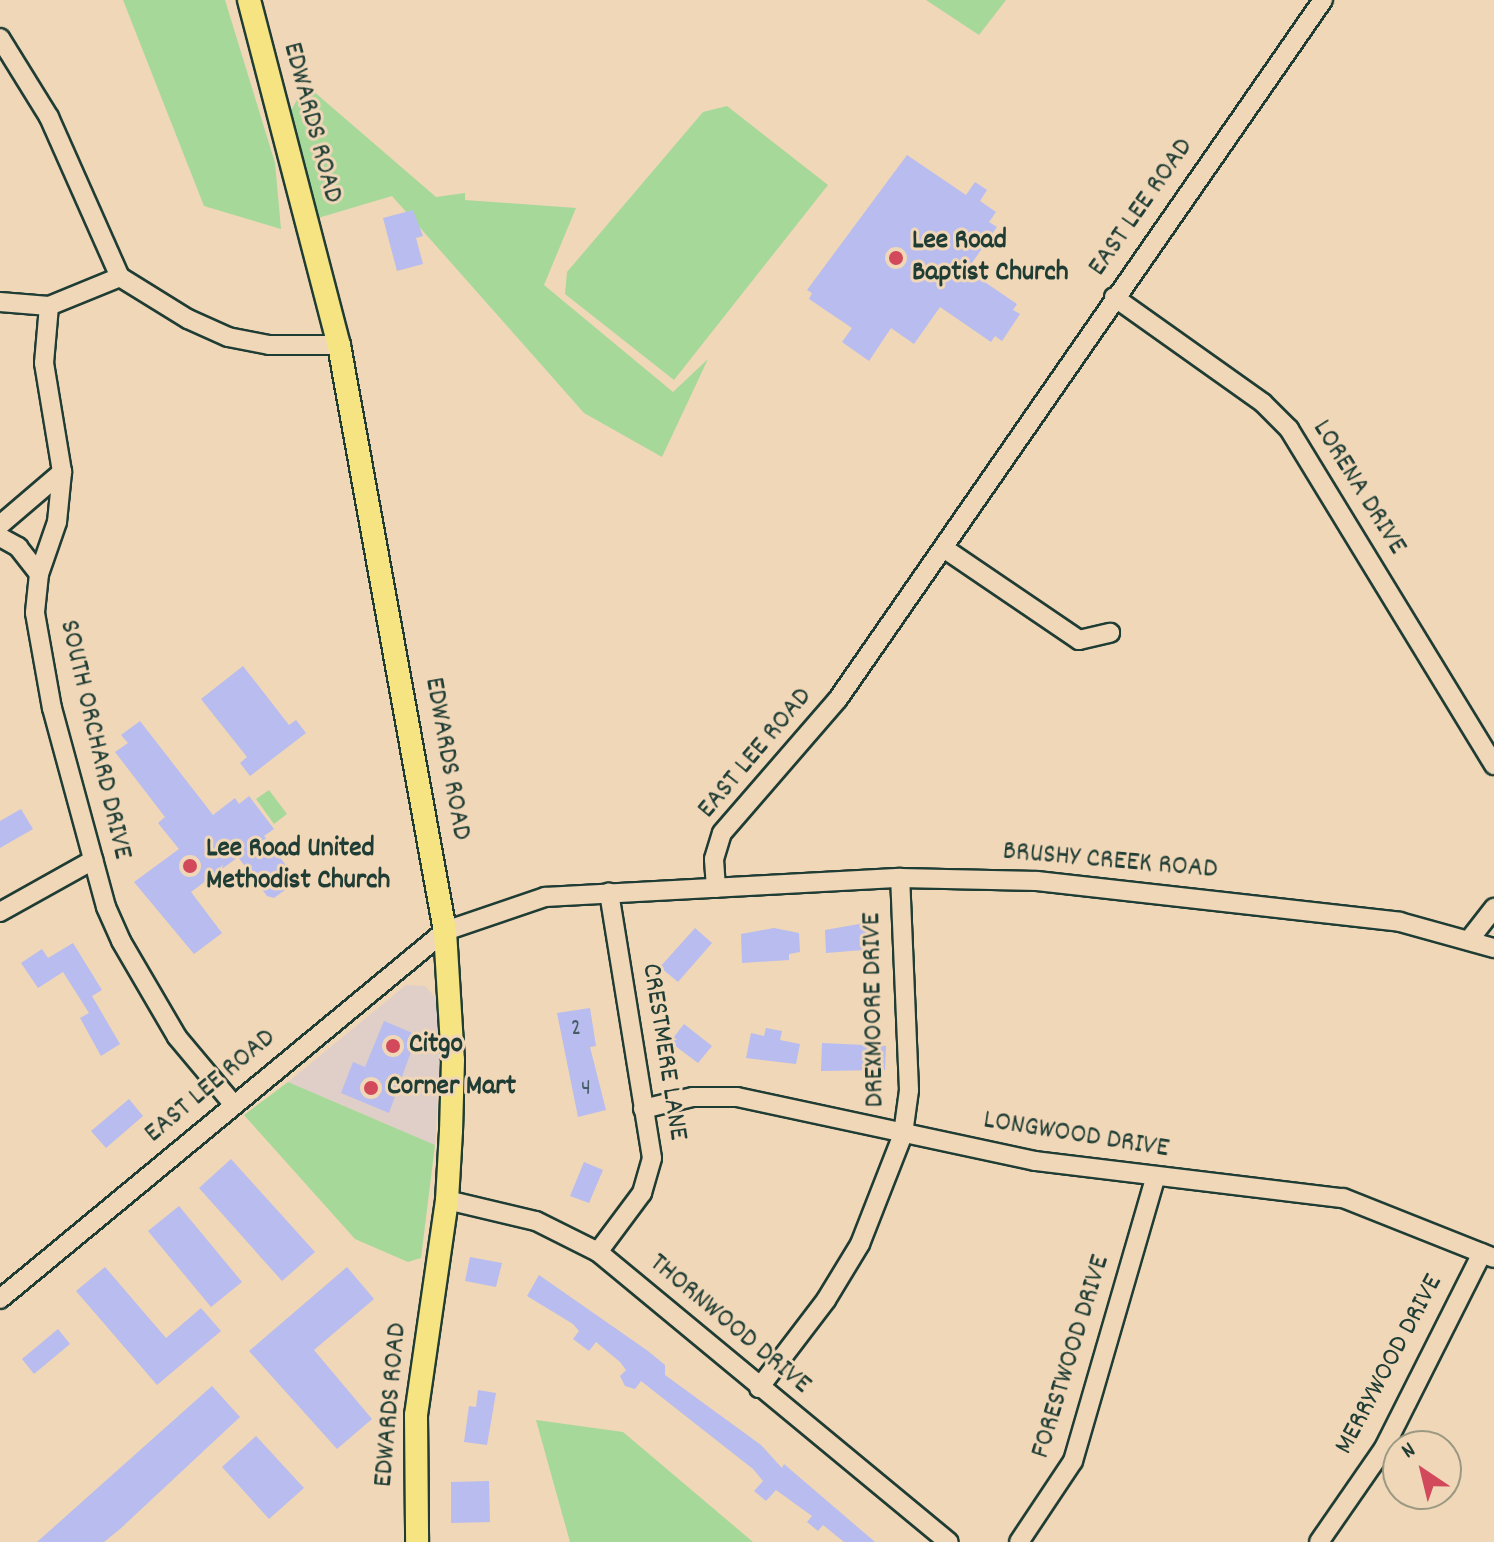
<!DOCTYPE html>
<style>
body{margin:0}
#map{position:relative;width:1494px;height:1542px;overflow:hidden;background:#f0d7b8;font-family:Dekko,sans-serif}
div>[style]{position:absolute}
.built>*{inset:0;background:#dfcfc8}
.green>*{inset:0;background:#a6d89a}
.building>*{inset:0;background:#b8bcee}
.roads{filter:drop-shadow(2px 0 #1f3d34) drop-shadow(-2px 0 #1f3d34) drop-shadow(0 2px #1f3d34) drop-shadow(0 -2px #1f3d34)}
.minor>*{height:18px;margin:-9px;padding:0 9px;transform-origin:9px;border-radius:9px;background:#f0d7b8}
.major>*{height:22px;margin:-11px;padding:0 11px;transform-origin:11px;border-radius:11px;background:#f6e381}
.dots>*{width:22px;height:22px;translate:-50% -50%;box-sizing:border-box;border:4px solid #f0d7b8;border-radius:50%}
span{translate:-50% -50%;white-space:nowrap;text-align:center;line-height:1.15;-webkit-text-stroke:6px #f0d7b8;paint-order:stroke}
.number-label{font-size:24px;color:#455d62}
.number-label span{-webkit-text-stroke-width:0}
.street-label{font-size:28px;color:#1f3d34}
.poi-label{font-size:28px;color:#1f3d34;font-weight:700}
.left{translate:0 -50%;text-align:left}
.north{position:absolute;left:1382px;top:1430px;width:80px;height:80px;box-sizing:border-box;background:#f0d7b8;border:2px solid #9c9983;border-radius:50%;rotate:325deg;font-size:22px;font-weight:700;line-height:32px;text-align:center;color:#1f3d34}
.north::after{content:'';display:block;margin:auto;width:28px;height:36px;background:#d1495b;clip-path:polygon(50% 0,100% 100%,50% 72%,0 100%)}
</style>
<div id="map">
<div class="built">
<i style="clip-path:polygon(406px 985px,425px 986px,436px 998px,441px 1034px,435px 1145px,288px 1082px)"></i>
</div>
<div class="green">
<i style="clip-path:polygon(123px 0,225px 0,275px 163px,281px 229px,204px 206px)"></i>
<i style="clip-path:polygon(926px 0,1006px 0,979px 35px)"></i>
<i style="clip-path:polygon(305px 84px,436px 197px,465px 193px,465px 200px,576px 208px,544px 285px,673px 392px,708px 359px,662px 457px,584px 413px,392px 196px,318px 218px,291px 111px)"></i>
<i style="clip-path:polygon(727px 106px,828px 185px,674px 380px,565px 294px,567px 272px,703px 112px)"></i>
<i style="clip-path:polygon(269px 790px,287px 814px,274px 824px,256px 799px)"></i>
<i style="clip-path:polygon(288px 1082px,435px 1145px,421px 1258px,408px 1262px,355px 1239px,244px 1115px)"></i>
<i style="clip-path:polygon(536px 1420px,623px 1432px,753px 1542px,570px 1542px)"></i>
</div>
<div class="building">
<i style="clip-path:polygon(907px 155px,966px 195px,975px 182px,987px 190px,980px 201px,996px 212px,989px 222px,997px 227px,967px 270px,1017px 304px,1013px 310px,1020px 314px,1002px 341px,995px 336px,991px 342px,940px 307px,914px 344px,891px 328px,869px 361px,842px 342px,852px 328px,809px 299px,812px 293px,807px 290px)"></i>
<i style="clip-path:polygon(413px 210px,423px 236px,416px 238px,423px 264px,397px 271px,383px 218px)"></i>
<i style="clip-path:polygon(243px 666px,289px 725px,296px 720px,306px 733px,250px 776px,240px 763px,247px 757px,201px 699px)"></i>
<i style="clip-path:polygon(140px 721px,213px 815px,235px 798px,239px 804px,249px 796px,274px 829px,264px 836px,294px 876px,289px 879px,293px 884px,274px 898px,267px 896px,238px 857px,191px 892px,222px 933px,194px 954px,134px 882px,179px 849px,158px 823px,165px 817px,115px 752px,128px 743px,121px 735px)"></i>
<i style="clip-path:polygon(21px 809px,33px 829px,0 848px,0 821px)"></i>
<i style="clip-path:polygon(859px 924px,874px 926px,875px 949px,826px 953px,825px 930px)"></i>
<i style="clip-path:polygon(695px 928px,712px 943px,678px 982px,660px 967px)"></i>
<i style="clip-path:polygon(774px 928px,799px 933px,800px 952px,789px 954px,789px 960px,742px 963px,741px 934px)"></i>
<i style="clip-path:polygon(73px 943px,102px 990px,92px 996px,120px 1044px,101px 1056px,80px 1018px,89px 1013px,63px 972px,38px 988px,21px 963px,42px 949px,48px 958px)"></i>
<i style="clip-path:polygon(590px 1008px,596px 1046px,590px 1047px,606px 1110px,578px 1117px,557px 1013px)"></i>
<i style="clip-path:polygon(384px 1021px,417px 1035px,389px 1113px,341px 1093px,353px 1062px,365px 1067px)"></i>
<i style="clip-path:polygon(684px 1024px,712px 1046px,698px 1063px,670px 1042px)"></i>
<i style="clip-path:polygon(766px 1028px,782px 1031px,780px 1040px,800px 1044px,796px 1064px,746px 1058px,751px 1033px,764px 1036px)"></i>
<i style="clip-path:polygon(822px 1043px,886px 1046px,885px 1070px,821px 1071px)"></i>
<i style="clip-path:polygon(129px 1099px,143px 1116px,106px 1148px,91px 1131px)"></i>
<i style="clip-path:polygon(231px 1159px,315px 1252px,282px 1281px,199px 1188px)"></i>
<i style="clip-path:polygon(584px 1162px,603px 1170px,589px 1203px,570px 1196px)"></i>
<i style="clip-path:polygon(179px 1206px,242px 1282px,211px 1307px,148px 1231px)"></i>
<i style="clip-path:polygon(470px 1257px,502px 1263px,496px 1287px,465px 1281px)"></i>
<i style="clip-path:polygon(105px 1267px,166px 1338px,201px 1308px,221px 1331px,157px 1385px,76px 1291px)"></i>
<i style="clip-path:polygon(347px 1267px,374px 1299px,314px 1350px,372px 1419px,337px 1449px,249px 1351px)"></i>
<i style="clip-path:polygon(539px 1275px,648px 1351px,665px 1365px,665px 1375px,761px 1445px,782px 1468px,784px 1464px,875px 1542px,844px 1542px,823px 1525px,818px 1531px,807px 1522px,812px 1516px,776px 1490px,766px 1501px,754px 1491px,763px 1481px,753px 1469px,641px 1381px,635px 1389px,625px 1386px,620px 1376px,626px 1370px,620px 1362px,596px 1342px,589px 1351px,573px 1339px,579px 1331px,573px 1324px,527px 1296px)"></i>
<i style="clip-path:polygon(58px 1329px,70px 1344px,34px 1374px,22px 1359px)"></i>
<i style="clip-path:polygon(212px 1386px,240px 1417px,120px 1529px,104px 1542px,37px 1542px)"></i>
<i style="clip-path:polygon(478px 1390px,496px 1393px,487px 1445px,464px 1442px,469px 1406px,476px 1407px)"></i>
<i style="clip-path:polygon(256px 1436px,304px 1488px,269px 1519px,222px 1467px)"></i>
<i style="clip-path:polygon(489px 1481px,490px 1522px,451px 1523px,451px 1482px)"></i>
</div>
<div class="roads">
<div class="minor">
<i style="left:0;top:38px;width:93px;rotate:58.2deg"></i>
<i style="left:49px;top:117px;width:175px;rotate:66.1deg"></i>
<i style="left:1114px;top:297px;width:183px;rotate:35.4deg"></i>
<i style="left:1263px;top:403px;width:37px;rotate:45deg"></i>
<i style="left:1289px;top:429px;width:394px;rotate:58.6deg"></i>
<i style="left:0;top:302px;width:49px;rotate:4.7deg"></i>
<i style="left:49px;top:306px;width:77px;rotate:-22.2deg"></i>
<i style="left:120px;top:277px;width:80px;rotate:31.7deg"></i>
<i style="left:188px;top:319px;width:44px;rotate:24.2deg"></i>
<i style="left:228px;top:337px;width:42px;rotate:11deg"></i>
<i style="left:269px;top:345px;width:70px"></i>
<i style="left:49px;top:306px;width:57px;rotate:95deg"></i>
<i style="left:44px;top:363px;width:110px;rotate:80.6deg"></i>
<i style="left:62px;top:472px;width:50px;rotate:95.7deg"></i>
<i style="left:57px;top:522px;width:55px;rotate:109.1deg"></i>
<i style="left:39px;top:574px;width:39px;rotate:96deg"></i>
<i style="left:35px;top:613px;width:97px;rotate:79.9deg"></i>
<i style="left:52px;top:708px;width:206px;rotate:74.8deg"></i>
<i style="left:106px;top:907px;width:37px;rotate:66deg"></i>
<i style="left:121px;top:941px;width:111px;rotate:59.7deg"></i>
<i style="left:177px;top:1037px;width:89px;rotate:50deg"></i>
<i style="left:0;top:525px;width:82px;rotate:-40.5deg"></i>
<i style="left:0;top:537px;width:21px;rotate:29deg"></i>
<i style="left:18px;top:547px;width:34px;rotate:52deg"></i>
<i style="left:945px;top:549px;width:162px;rotate:34.2deg"></i>
<i style="left:1079px;top:640px;width:32px;rotate:-13deg"></i>
<i style="left:716px;top:888px;width:29px;rotate:-94deg"></i>
<i style="left:714px;top:859px;width:27px;rotate:-73deg"></i>
<i style="left:722px;top:833px;width:177px;rotate:-49.1deg"></i>
<i style="left:838px;top:699px;width:851px;rotate:-55.25deg"></i>
<i style="left:0;top:912px;width:107px;rotate:-29.2deg"></i>
<i style="left:1469px;top:940px;width:41px;rotate:-52deg"></i>
<i style="left:643px;top:1109px;width:51px;rotate:-13.5deg"></i>
<i style="left:693px;top:1097px;width:44px"></i>
<i style="left:737px;top:1097px;width:305px;rotate:12.1deg"></i>
<i style="left:1035px;top:1161px;width:310px;rotate:6.9deg"></i>
<i style="left:1343px;top:1198px;width:162px;rotate:21.7deg"></i>
<i style="left:447px;top:1200px;width:91px;rotate:13.3deg"></i>
<i style="left:536px;top:1221px;width:69px;rotate:26.6deg"></i>
<i style="left:598px;top:1252px;width:455px;rotate:39.6deg"></i>
<i style="left:598px;top:1252px;width:74px;rotate:-53.3deg"></i>
<i style="left:642px;top:1193px;width:36px;rotate:-74deg"></i>
<i style="left:652px;top:1158px;width:269px;rotate:-99.2deg"></i>
<i style="left:0;top:1299px;width:577px;rotate:-39.59deg"></i>
<i style="left:445px;top:931px;width:106px;rotate:-18.8deg"></i>
<i style="left:545px;top:897px;width:356px;rotate:-3.1deg"></i>
<i style="left:900px;top:878px;width:137px;rotate:1.3deg"></i>
<i style="left:1037px;top:881px;width:365px;rotate:6.4deg"></i>
<i style="left:1400px;top:922px;width:98px;rotate:15.5deg"></i>
<i style="left:759px;top:1388px;width:111px;rotate:-52.7deg"></i>
<i style="left:826px;top:1300px;width:66px;rotate:-58.7deg"></i>
<i style="left:860px;top:1244px;width:118px;rotate:-68.6deg"></i>
<i style="left:903px;top:1134px;width:44px;rotate:-82.2deg"></i>
<i style="left:909px;top:1090px;width:212px;rotate:-92.4deg"></i>
<i style="left:1019px;top:1542px;width:97px;rotate:-56.3deg"></i>
<i style="left:1073px;top:1461px;width:295px;rotate:-73.8deg"></i>
<i style="left:1319px;top:1542px;width:114px;rotate:-55.3deg"></i>
<i style="left:1384px;top:1448px;width:218px;rotate:-63.3deg"></i>
</div>
<div class="major">
<i style="left:249px;top:0;width:357px;rotate:75.4deg"></i>
<i style="left:339px;top:345px;width:596px;rotate:79.75deg"></i>
<i style="left:445px;top:931px;width:129px;rotate:86.5deg"></i>
<i style="left:453px;top:1060px;width:71px;rotate:91.6deg"></i>
<i style="left:451px;top:1131px;width:69px;rotate:93.3deg"></i>
<i style="left:447px;top:1200px;width:217px;rotate:98.2deg"></i>
<i style="left:416px;top:1415px;width:127px;rotate:89.5deg"></i>
</div>
</div>
<div class="dots">
<i style="left:896px;top:258px;background:#d1495b"></i>
<i style="left:190px;top:866px;background:#d1495b"></i>
<i style="left:393px;top:1046px;background:#d1495b"></i>
<i style="left:371px;top:1088px;background:#d1495b"></i>
</div>
<div class="number-label">
<span style="left:576px;top:1030px">2</span>
<span style="left:586px;top:1090px">4</span>
</div>
<div class="street-label">
<span style="left:311px;top:123px;rotate:75deg">EDWARDS ROAD</span>
<span style="left:1142px;top:208px;rotate:-55deg">EAST LEE ROAD</span>
<span style="left:1358px;top:488px;rotate:58deg">LORENA DRIVE</span>
<span style="left:94px;top:740px;rotate:77deg">SOUTH ORCHARD DRIVE</span>
<span style="left:756px;top:754px;rotate:-50deg">EAST LEE ROAD</span>
<span style="left:446px;top:759px;rotate:80deg">EDWARDS ROAD</span>
<span style="left:1110px;top:862px;rotate:5deg">BRUSHY CREEK ROAD</span>
<span style="left:875px;top:1010px;rotate:-91deg">DREXMOORE DRIVE</span>
<span style="left:663px;top:1052px;rotate:81deg">CRESTMERE LANE</span>
<span style="left:211px;top:1087px;rotate:-40deg">EAST LEE ROAD</span>
<span style="left:1076px;top:1136px;rotate:9deg">LONGWOOD DRIVE</span>
<span style="left:729px;top:1325px;rotate:40deg">THORNWOOD DRIVE</span>
<span style="left:1072px;top:1357px;rotate:-73deg">FORESTWOOD DRIVE</span>
<span style="left:1390px;top:1365px;rotate:-62deg">MERRYWOOD DRIVE</span>
<span style="left:392px;top:1405px;rotate:-85deg">EDWARDS ROAD</span>
</div>
<div class="poi-label">
<span class="left" style="left:912px;top:258px">Lee Road<br>Baptist Church</span>
<span class="left" style="left:206px;top:866px">Lee Road United<br>Methodist Church</span>
<span class="left" style="left:409px;top:1046px">Citgo</span>
<span class="left" style="left:387px;top:1088px">Corner Mart</span>
</div>
<div class="north">N</div>
</div>
